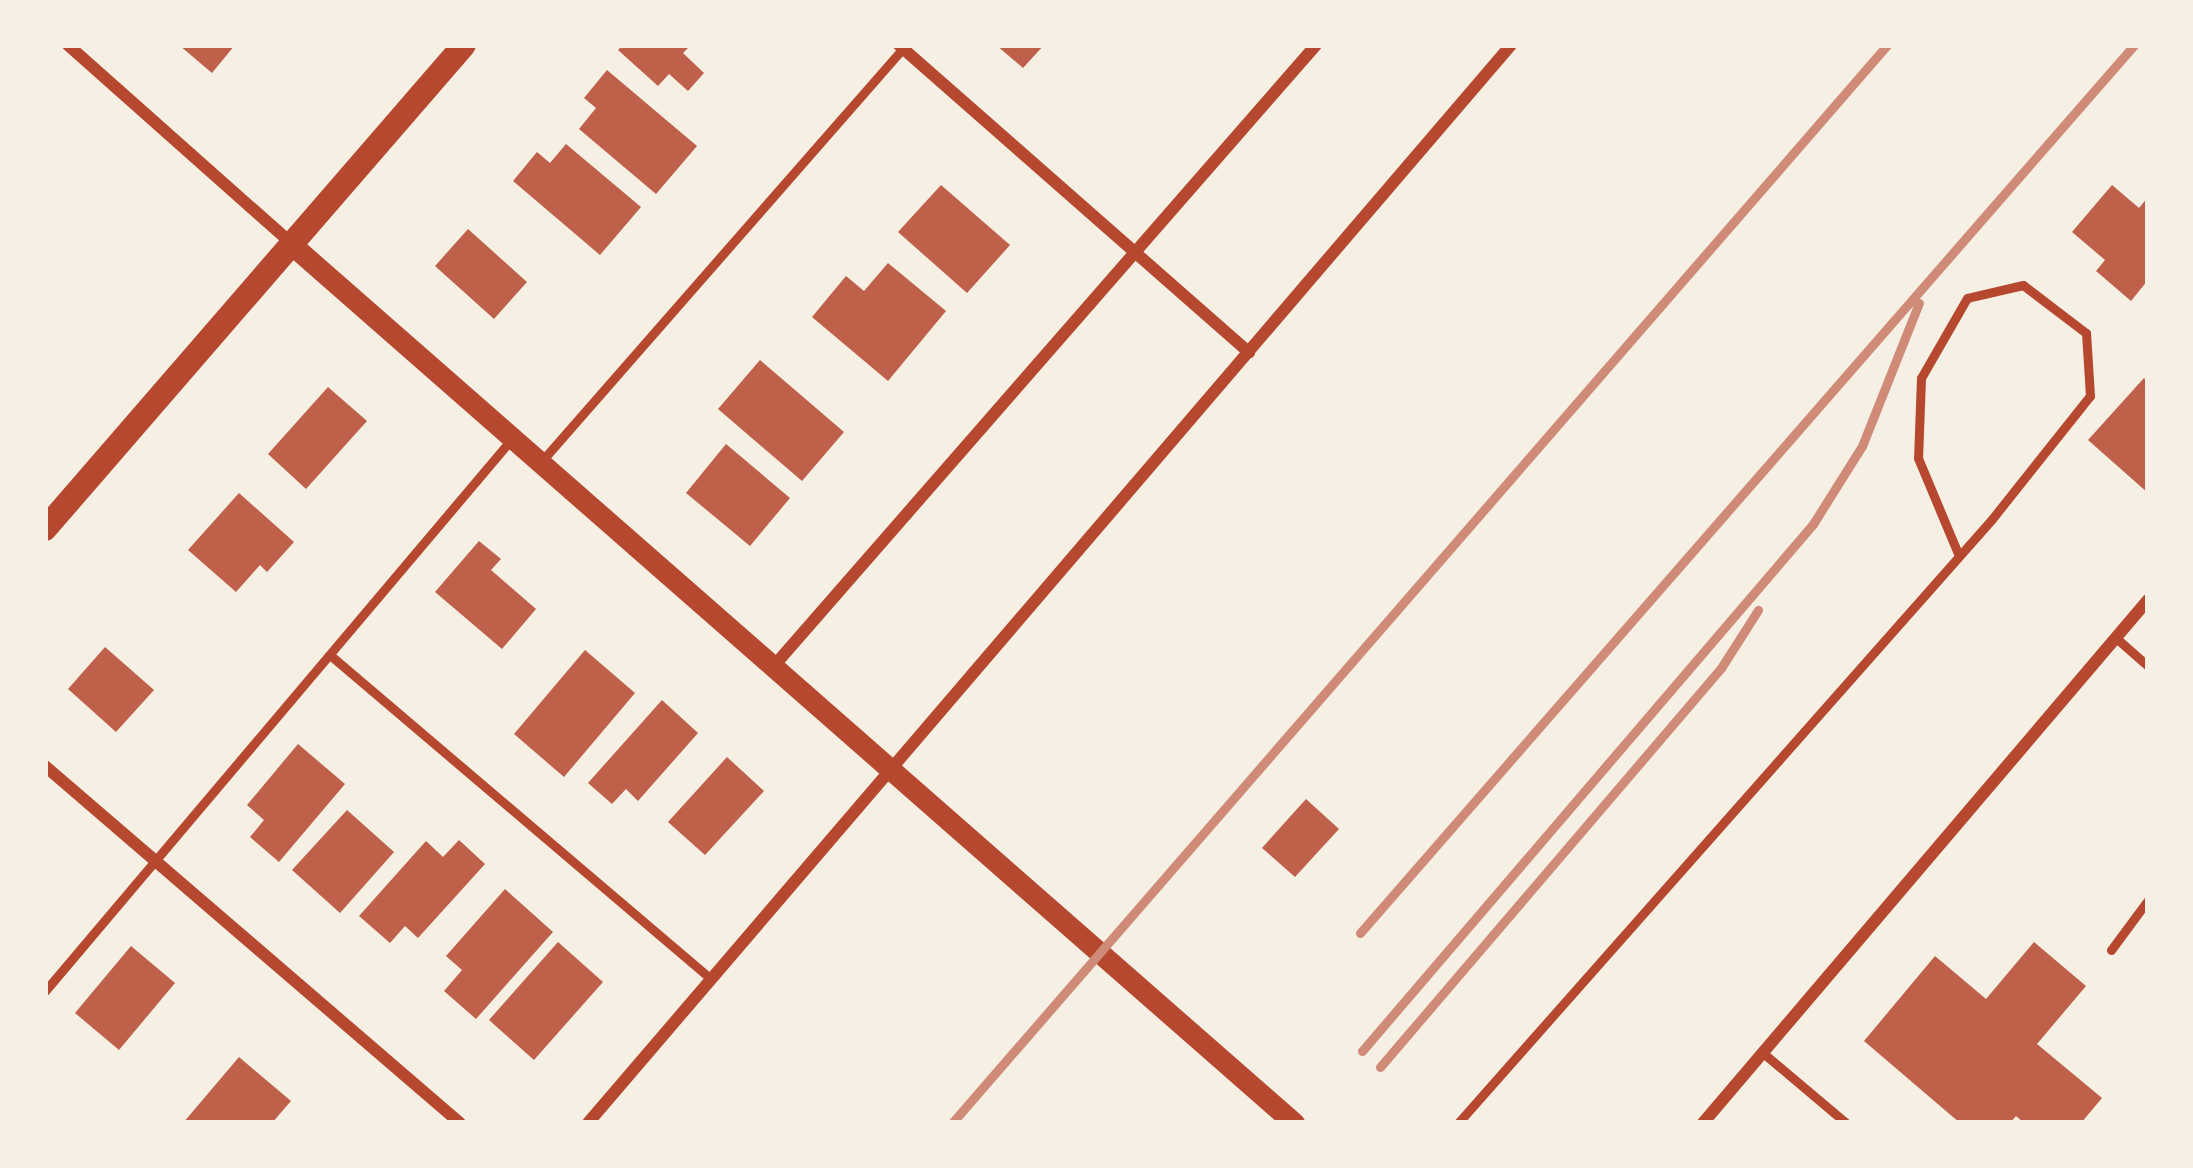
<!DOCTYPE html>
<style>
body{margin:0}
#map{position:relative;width:2193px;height:1168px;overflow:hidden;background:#f6efe4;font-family:"Titillium Web",sans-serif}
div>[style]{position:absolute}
.building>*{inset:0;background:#bf614a}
.service>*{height:9px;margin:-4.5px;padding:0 4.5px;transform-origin:4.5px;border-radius:4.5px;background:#b5482f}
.minor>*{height:12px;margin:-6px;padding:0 6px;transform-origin:6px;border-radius:6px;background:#b5482f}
.tertiary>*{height:21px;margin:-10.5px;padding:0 10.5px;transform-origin:10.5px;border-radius:10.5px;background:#b5482f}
.secondary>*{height:24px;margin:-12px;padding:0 12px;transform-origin:12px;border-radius:12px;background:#b5482f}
.rail>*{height:9px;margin:-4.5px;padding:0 4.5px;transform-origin:4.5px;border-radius:4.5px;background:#cf8b77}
span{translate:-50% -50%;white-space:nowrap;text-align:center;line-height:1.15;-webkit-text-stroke:12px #f6efe4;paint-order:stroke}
.frame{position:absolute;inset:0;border:48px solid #f6efe4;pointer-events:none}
</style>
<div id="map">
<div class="building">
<i style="clip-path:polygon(179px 45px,235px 45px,212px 73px)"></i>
<i style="clip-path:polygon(623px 45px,691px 45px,683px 53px,704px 73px,688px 91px,669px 74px,658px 86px,618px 50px)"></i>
<i style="clip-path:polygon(996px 45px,1044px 45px,1023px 68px)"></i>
<i style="clip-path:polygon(607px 70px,697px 146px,656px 194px,579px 129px,596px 108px,584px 98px)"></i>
<i style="clip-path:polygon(566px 144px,641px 207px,600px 255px,513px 181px,537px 152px,550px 163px)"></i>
<i style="clip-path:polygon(941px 185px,1010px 245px,967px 293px,898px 232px)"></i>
<i style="clip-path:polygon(2112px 185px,2139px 208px,2148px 197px,2148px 280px,2131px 301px,2096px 271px,2105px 260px,2072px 232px)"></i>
<i style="clip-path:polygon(468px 229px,527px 282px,494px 319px,435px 266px)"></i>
<i style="clip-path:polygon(888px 263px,946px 311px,888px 381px,812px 317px,846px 276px,864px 291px)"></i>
<i style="clip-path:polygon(760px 360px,844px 432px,802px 481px,718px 409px)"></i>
<i style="clip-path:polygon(2144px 378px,2148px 382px,2148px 493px,2088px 440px)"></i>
<i style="clip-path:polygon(328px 387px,367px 421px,306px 489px,268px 454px)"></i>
<i style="clip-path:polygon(726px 444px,790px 498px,750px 546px,686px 493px)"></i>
<i style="clip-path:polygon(239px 493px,294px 542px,267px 572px,260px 565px,236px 592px,188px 550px)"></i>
<i style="clip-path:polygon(479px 541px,501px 559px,491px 570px,536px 609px,502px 649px,435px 592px)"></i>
<i style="clip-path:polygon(105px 647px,154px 690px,116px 732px,68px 689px)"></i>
<i style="clip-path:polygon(585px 650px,635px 693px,564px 777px,514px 734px)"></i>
<i style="clip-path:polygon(662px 700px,698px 733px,638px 801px,626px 789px,612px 804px,588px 783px)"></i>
<i style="clip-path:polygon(298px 744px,345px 784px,279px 862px,250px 837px,264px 820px,247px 805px)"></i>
<i style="clip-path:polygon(727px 757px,764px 791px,705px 855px,668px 822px)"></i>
<i style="clip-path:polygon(1306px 799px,1339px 829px,1295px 877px,1262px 848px)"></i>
<i style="clip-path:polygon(347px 810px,394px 852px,340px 913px,292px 870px)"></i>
<i style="clip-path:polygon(459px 840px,485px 864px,418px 938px,405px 926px,390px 943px,359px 916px,426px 841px,443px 857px)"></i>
<i style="clip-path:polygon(505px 889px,553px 932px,476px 1019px,444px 991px,462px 970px,446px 956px)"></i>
<i style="clip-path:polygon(558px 942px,603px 982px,534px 1060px,489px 1020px)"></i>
<i style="clip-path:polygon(2034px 942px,2086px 986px,2037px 1044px,2102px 1098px,2081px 1123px,2024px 1123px,2016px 1116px,2010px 1123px,1960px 1123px,1864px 1041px,1935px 956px,1986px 999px)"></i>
<i style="clip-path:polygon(131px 946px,175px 983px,119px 1050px,75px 1013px)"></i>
<i style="clip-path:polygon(239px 1057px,291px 1101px,272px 1123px,183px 1123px)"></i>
</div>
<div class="service">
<i style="left:540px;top:463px;width:553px;rotate:-48.81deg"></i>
<i style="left:2116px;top:638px;width:43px;rotate:41.2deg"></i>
<i style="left:330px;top:655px;width:500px;rotate:40.38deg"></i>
<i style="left:2111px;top:950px;width:62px;rotate:-53.5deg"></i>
<i style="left:45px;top:991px;width:720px;rotate:-49.79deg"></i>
<i style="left:1763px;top:1053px;width:109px;rotate:40.1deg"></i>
<i style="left:1458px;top:1123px;width:806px;rotate:-48.52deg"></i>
<i style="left:1992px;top:519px;width:157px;rotate:-51.5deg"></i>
<i style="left:2090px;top:396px;width:63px;rotate:-93.6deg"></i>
<i style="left:2086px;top:333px;width:79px;rotate:-142.7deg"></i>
<i style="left:2023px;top:285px;width:57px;rotate:166.9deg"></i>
<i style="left:1967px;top:298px;width:92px;rotate:119.9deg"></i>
<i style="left:1921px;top:378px;width:80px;rotate:92.1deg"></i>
<i style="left:1918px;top:458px;width:106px;rotate:67.3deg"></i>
</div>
<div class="minor">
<i style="left:68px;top:45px;width:298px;rotate:41.6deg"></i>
<i style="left:899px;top:45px;width:466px;rotate:41.3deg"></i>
<i style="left:773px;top:667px;width:826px;rotate:-48.88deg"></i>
<i style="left:45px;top:766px;width:547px;rotate:40.7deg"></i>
<i style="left:588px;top:1123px;width:1419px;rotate:-49.43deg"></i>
<i style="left:1703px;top:1123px;width:687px;rotate:-49.61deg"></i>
</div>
<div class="tertiary">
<i style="left:291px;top:244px;width:1334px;rotate:41.23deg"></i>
</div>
<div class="secondary">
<i style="left:45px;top:529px;width:640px;rotate:-49.12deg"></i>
</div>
<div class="rail">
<i style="left:1360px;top:933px;width:1178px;rotate:-48.92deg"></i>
<i style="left:1362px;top:1051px;width:694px;rotate:-49.44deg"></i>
<i style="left:1813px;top:524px;width:92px;rotate:-57.9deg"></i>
<i style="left:1862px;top:446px;width:154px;rotate:-68.3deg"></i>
<i style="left:1380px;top:1067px;width:525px;rotate:-49.48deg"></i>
<i style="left:1721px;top:668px;width:69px;rotate:-57.5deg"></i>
<i style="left:952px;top:1123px;width:1427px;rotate:-49.06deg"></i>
</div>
<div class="frame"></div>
</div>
